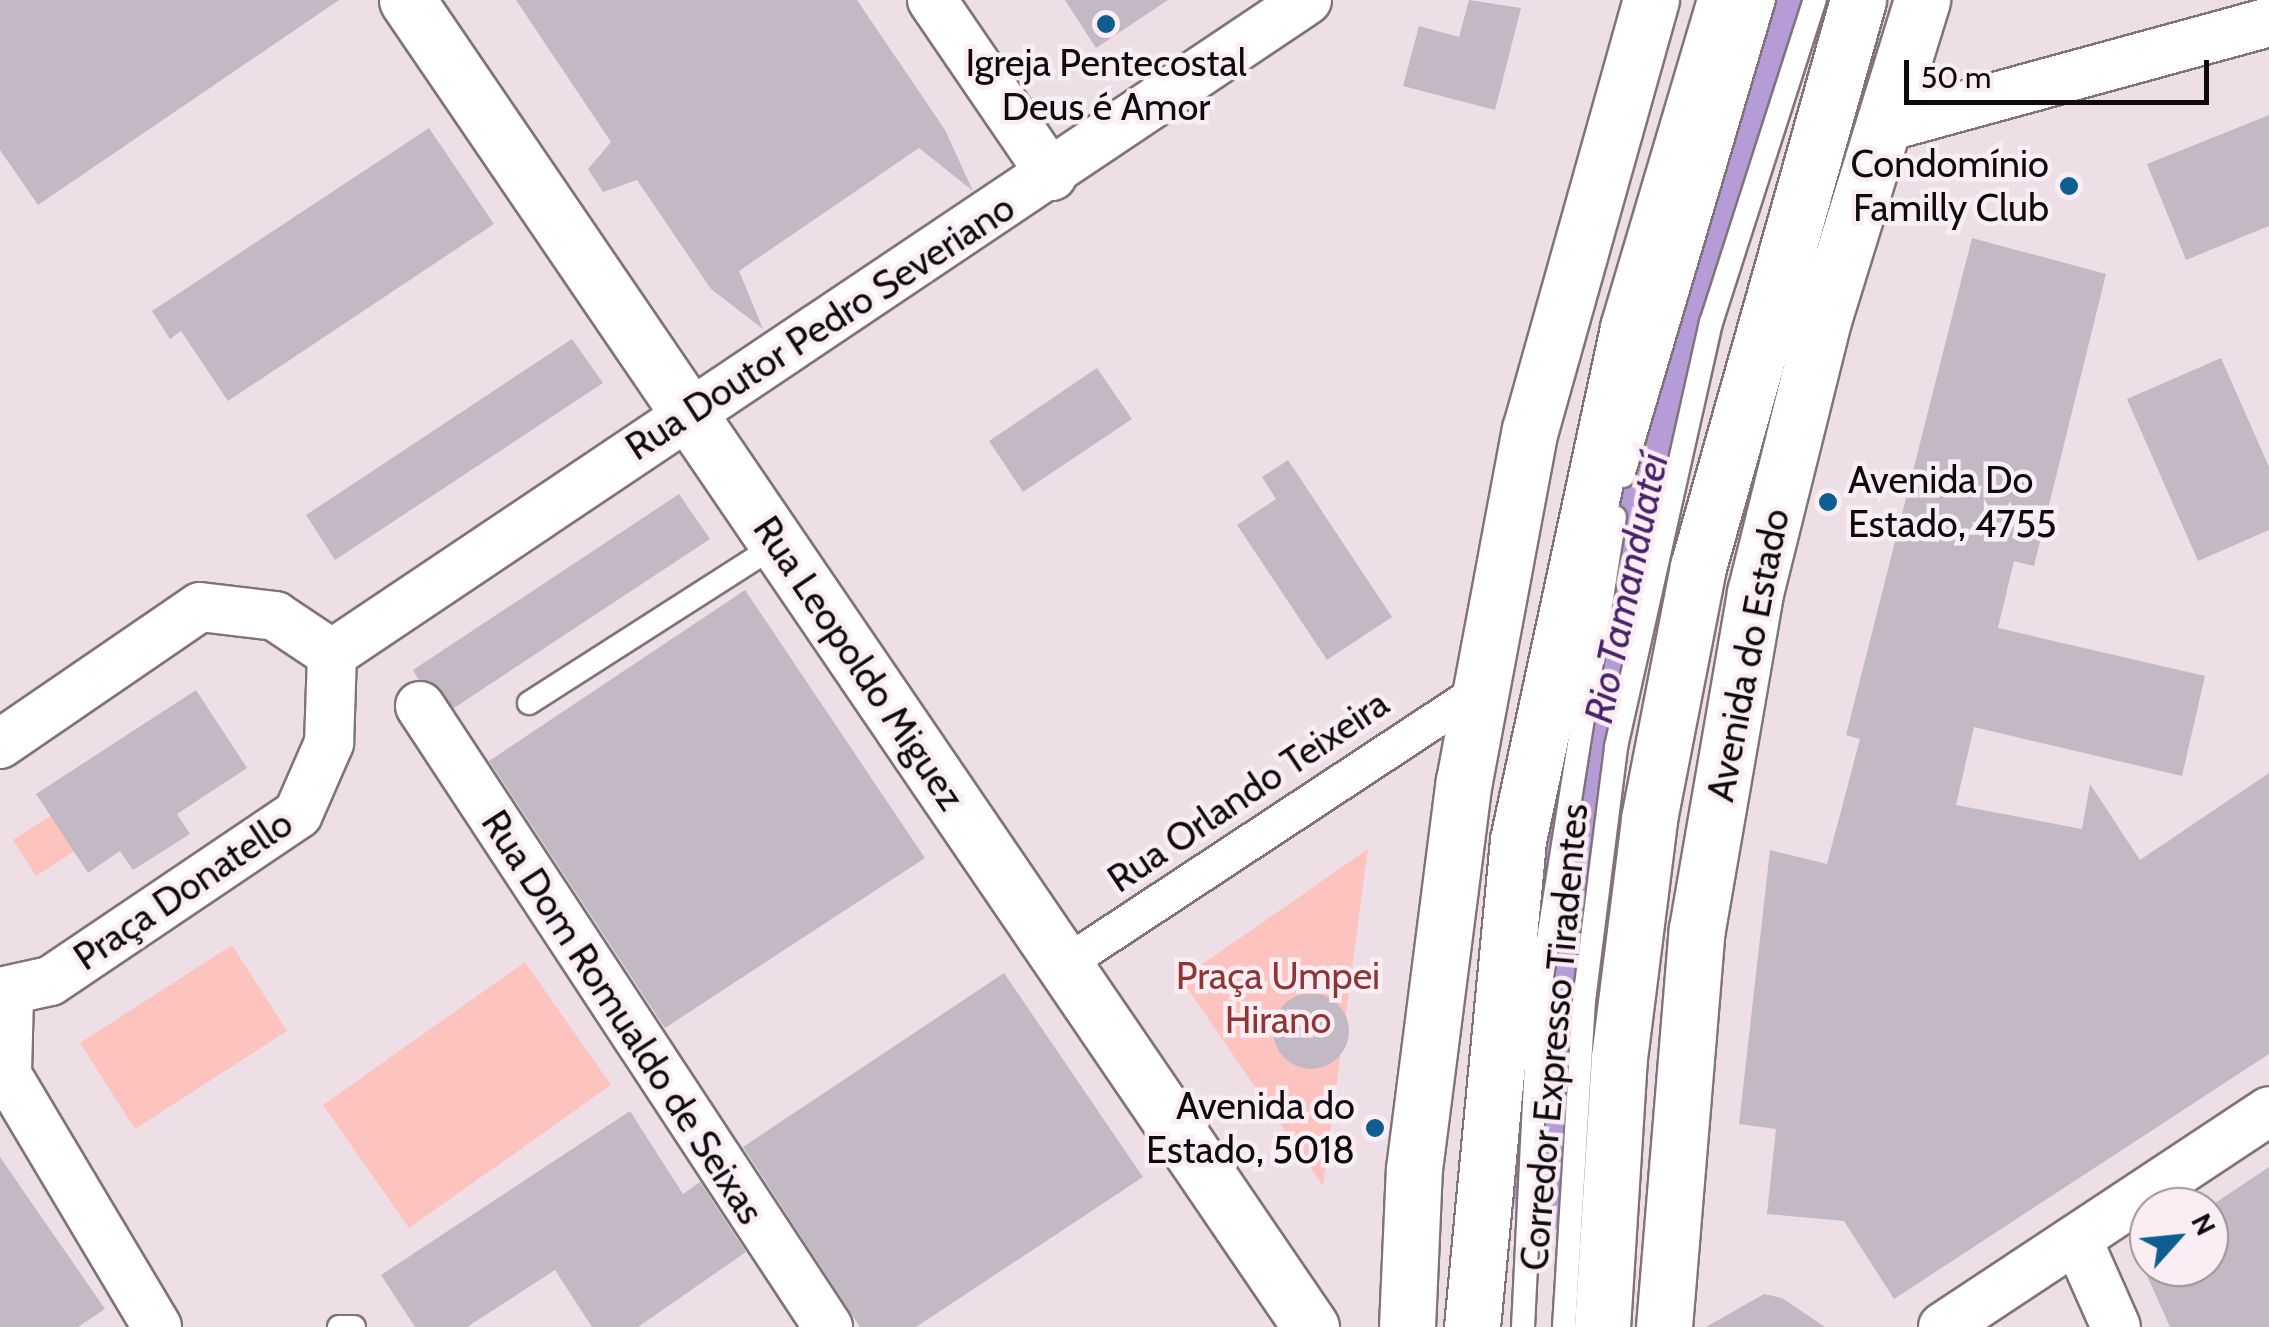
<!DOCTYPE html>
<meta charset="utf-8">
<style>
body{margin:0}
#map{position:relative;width:2269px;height:1327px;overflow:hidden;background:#eedfe7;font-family:Cabin,sans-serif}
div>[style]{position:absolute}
.green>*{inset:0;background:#fdc3be}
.river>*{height:72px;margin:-36px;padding:0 36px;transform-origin:36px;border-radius:36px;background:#b59cd7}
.building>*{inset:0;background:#c3b9c4}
.round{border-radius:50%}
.roads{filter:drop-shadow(2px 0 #80737a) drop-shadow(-2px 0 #80737a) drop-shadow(0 2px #80737a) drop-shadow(0 -2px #80737a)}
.service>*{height:22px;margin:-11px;padding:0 11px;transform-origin:11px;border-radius:11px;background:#fff}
.pedestrian>*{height:35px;margin:-17.5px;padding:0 17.5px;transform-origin:17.5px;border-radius:17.5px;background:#fff}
.minor>*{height:48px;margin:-24px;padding:0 24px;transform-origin:24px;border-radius:24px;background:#fff}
.secondary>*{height:55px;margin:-27.5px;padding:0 27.5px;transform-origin:27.5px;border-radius:27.5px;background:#fff}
.primary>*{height:55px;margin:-27.5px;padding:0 27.5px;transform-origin:27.5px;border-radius:27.5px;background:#fff}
.trunk>*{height:55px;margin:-27.5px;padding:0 27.5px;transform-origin:27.5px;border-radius:27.5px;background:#fff}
.dots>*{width:28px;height:28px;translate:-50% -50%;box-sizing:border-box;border:5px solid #fbedf4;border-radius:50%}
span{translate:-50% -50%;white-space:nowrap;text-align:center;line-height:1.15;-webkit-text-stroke:9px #fbedf4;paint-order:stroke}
.poi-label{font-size:38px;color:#0f0a0d}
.right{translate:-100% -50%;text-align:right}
.left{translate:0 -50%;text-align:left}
.street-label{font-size:38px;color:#0f0a0d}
.park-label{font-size:38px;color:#8d3735}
.water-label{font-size:40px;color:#462268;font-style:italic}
.north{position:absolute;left:2129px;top:1187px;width:100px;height:100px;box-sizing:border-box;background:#fbedf4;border:2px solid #9d9298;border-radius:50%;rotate:63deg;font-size:28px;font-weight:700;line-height:40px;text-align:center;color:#0f0a0d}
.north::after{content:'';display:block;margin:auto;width:35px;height:45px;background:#0f5e91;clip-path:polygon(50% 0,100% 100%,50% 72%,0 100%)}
.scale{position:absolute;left:1904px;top:60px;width:305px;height:45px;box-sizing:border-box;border:5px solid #0f0a0d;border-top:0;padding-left:12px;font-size:30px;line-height:35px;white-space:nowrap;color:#0f0a0d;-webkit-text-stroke:8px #fbedf4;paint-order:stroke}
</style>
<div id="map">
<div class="green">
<i style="clip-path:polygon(190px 726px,213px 762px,36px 876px,13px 840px)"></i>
<i style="clip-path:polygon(1368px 849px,1323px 1186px,1181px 979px)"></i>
<i style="clip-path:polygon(232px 945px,287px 1031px,135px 1129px,80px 1043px)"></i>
<i style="clip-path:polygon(525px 962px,611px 1085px,409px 1228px,323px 1105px)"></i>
</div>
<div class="river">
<i style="left:1549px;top:1194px;width:458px;rotate:-84.5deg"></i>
<i style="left:1593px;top:738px;width:435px;rotate:-77.1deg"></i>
<i style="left:1690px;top:314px;width:330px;rotate:-72.2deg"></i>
</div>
<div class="building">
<i style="clip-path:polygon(0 0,339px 0,38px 205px,0 150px)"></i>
<i style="clip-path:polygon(516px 0,857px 0,945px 130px,973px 191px,919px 148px,739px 271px,763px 329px,711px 289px,637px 180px,603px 192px,588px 169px,611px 142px)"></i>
<i style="clip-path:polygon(1065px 0,1168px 0,1096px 48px)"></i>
<i style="clip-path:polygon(1469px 0,1521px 8px,1495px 110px,1403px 86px,1419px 26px,1459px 37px)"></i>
<i style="clip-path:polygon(2269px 115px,2269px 226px,2186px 260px,2147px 164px)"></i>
<i style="clip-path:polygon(429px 128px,494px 224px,228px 401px,181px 331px,170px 339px,152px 311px)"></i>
<i style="clip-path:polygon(1972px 238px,2106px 274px,2034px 566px,2014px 561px,1998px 628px,2205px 676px,2182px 776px,1974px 727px,1956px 805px,2082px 829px,2090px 784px,2140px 860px,2269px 773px,2269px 1054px,1894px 1299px,1844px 1221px,1767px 1214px,1776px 1129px,1739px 1124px,1770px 850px,1827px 864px,1860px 739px,1846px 735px)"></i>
<i style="clip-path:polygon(572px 339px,603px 383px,335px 560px,306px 515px)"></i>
<i style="clip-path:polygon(2221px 358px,2269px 467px,2269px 530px,2198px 561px,2127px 399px)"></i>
<i style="clip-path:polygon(1097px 368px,1132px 419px,1023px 492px,989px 441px)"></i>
<i style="clip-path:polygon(1288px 460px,1392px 617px,1327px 660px,1237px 525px,1276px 499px,1262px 477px)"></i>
<i style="clip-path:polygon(679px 494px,710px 539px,454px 708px,418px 679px,413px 670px)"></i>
<i style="clip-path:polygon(745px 590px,925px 858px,665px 1028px,489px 761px)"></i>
<i style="clip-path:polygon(196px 690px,247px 768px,177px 814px,190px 834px,133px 870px,120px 851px,88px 873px,36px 794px)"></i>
<i style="clip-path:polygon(1004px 973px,1143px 1177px,916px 1327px,860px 1327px,743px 1147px)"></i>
<i class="round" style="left:1273px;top:993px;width:76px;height:76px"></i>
<i style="clip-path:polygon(630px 1111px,683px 1194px,700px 1182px,746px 1252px,638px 1327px,592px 1327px,555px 1270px,467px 1327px,415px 1327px,381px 1275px)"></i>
<i style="clip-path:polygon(0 1157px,105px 1309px,78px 1327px,0 1327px)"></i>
<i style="clip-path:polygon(2269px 1167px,2269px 1327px,2170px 1327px,2143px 1267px,2148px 1247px,2149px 1267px,2209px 1267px,2209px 1207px)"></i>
<i style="clip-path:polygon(1764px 1294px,1782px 1298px,1825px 1327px,1706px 1327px)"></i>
</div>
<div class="roads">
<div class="service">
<i style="left:1623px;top:476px;width:496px;rotate:-73.5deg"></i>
<i style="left:529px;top:703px;width:295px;rotate:-32.6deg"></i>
<i style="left:339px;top:1327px;width:15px"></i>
<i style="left:1523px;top:1327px;width:331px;rotate:-87.2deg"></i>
<i style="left:1539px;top:996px;width:485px;rotate:-81deg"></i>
<i style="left:1564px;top:1327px;width:327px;rotate:-86.5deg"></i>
<i style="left:1584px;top:1001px;width:256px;rotate:-82.8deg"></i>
<i style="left:1616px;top:747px;width:435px;rotate:-77.4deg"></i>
<i style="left:1711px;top:323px;width:339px;rotate:-72.2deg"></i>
</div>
<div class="pedestrian">
<i style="left:1064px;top:964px;width:500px;rotate:-33.4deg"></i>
</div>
<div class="minor">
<i style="left:932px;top:0;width:213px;rotate:55.7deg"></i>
<i style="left:1882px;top:128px;width:401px;rotate:-15.3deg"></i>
<i style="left:332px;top:654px;width:1174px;rotate:-33.85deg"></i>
<i style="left:420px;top:706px;width:743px;rotate:56.69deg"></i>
<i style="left:0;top:744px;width:242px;rotate:-34.4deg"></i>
<i style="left:200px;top:607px;width:76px;rotate:6.8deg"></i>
<i style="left:275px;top:616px;width:69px;rotate:33.7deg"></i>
<i style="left:332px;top:654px;width:89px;rotate:91.9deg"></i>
<i style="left:329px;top:743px;width:77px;rotate:113.6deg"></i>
<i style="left:298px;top:814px;width:299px;rotate:146deg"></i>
<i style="left:50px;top:981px;width:51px;rotate:167.6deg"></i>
<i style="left:9px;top:996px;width:79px;rotate:91.5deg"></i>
<i style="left:7px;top:1075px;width:293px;rotate:59.2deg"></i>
<i style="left:2077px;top:1239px;width:96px;rotate:66.1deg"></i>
<i style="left:1943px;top:1327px;width:391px;rotate:-33.5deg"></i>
</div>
<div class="secondary">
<i style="left:407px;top:0;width:1606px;rotate:55.74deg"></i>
</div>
<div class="primary">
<i style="left:1407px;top:1327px;width:158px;rotate:-87.5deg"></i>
<i style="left:1414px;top:1169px;width:391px;rotate:-82.7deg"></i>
<i style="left:1464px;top:781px;width:357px;rotate:-79.4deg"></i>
<i style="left:1530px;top:430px;width:447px;rotate:-74.3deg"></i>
<i style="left:1664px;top:1327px;width:399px;rotate:-85.3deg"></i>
<i style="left:1697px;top:929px;width:341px;rotate:-80.2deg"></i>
<i style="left:1755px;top:593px;width:284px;rotate:-76deg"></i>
<i style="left:1824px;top:317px;width:332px;rotate:-72.8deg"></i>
</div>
<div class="trunk">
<i style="left:1472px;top:1327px;width:489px;rotate:-84.6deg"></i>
<i style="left:1518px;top:840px;width:524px;rotate:-77.87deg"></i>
<i style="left:1628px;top:328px;width:342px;rotate:-73.5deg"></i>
<i style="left:1602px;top:1327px;width:270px;rotate:-86.4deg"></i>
<i style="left:1619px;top:1058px;width:241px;rotate:-82.8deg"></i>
<i style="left:1649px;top:819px;width:257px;rotate:-79deg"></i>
<i style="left:1698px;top:567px;width:589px;rotate:-74.24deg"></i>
</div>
</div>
<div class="dots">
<i style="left:1106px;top:24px;background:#0f5e91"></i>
<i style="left:2069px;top:186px;background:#0f5e91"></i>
<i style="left:1828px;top:502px;background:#0f5e91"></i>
<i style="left:1375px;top:1128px;background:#0f5e91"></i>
</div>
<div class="poi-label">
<span style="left:1106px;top:85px">Igreja Pentecostal<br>Deus é Amor</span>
<span class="right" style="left:2049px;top:186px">Condomínio<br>Familly Club</span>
<span class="left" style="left:1848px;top:502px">Avenida Do<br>Estado, 4755</span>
<span class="right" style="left:1355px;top:1128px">Avenida do<br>Estado, 5018</span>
</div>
<div class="street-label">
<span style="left:820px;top:327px;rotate:-33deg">Rua Doutor Pedro Severiano</span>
<span style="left:1748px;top:655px;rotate:-79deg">Avenida do Estado</span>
<span style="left:859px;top:663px;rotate:56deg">Rua Leopoldo Miguez</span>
<span style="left:1248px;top:791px;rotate:-34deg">Rua Orlando Teixeira</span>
<span style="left:183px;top:890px;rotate:-34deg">Praça Donatello</span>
<span style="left:623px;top:1017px;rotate:57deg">Rua Dom Romualdo de Seixas</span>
<span style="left:1554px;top:1037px;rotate:-85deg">Corredor Expresso Tiradentes</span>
</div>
<div class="park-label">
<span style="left:1278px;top:998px">Praça Umpei<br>Hirano</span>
</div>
<div class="water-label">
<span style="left:1626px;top:588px;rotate:-78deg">Rio Tamanduateí</span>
</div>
<div class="north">N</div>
<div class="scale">50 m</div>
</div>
